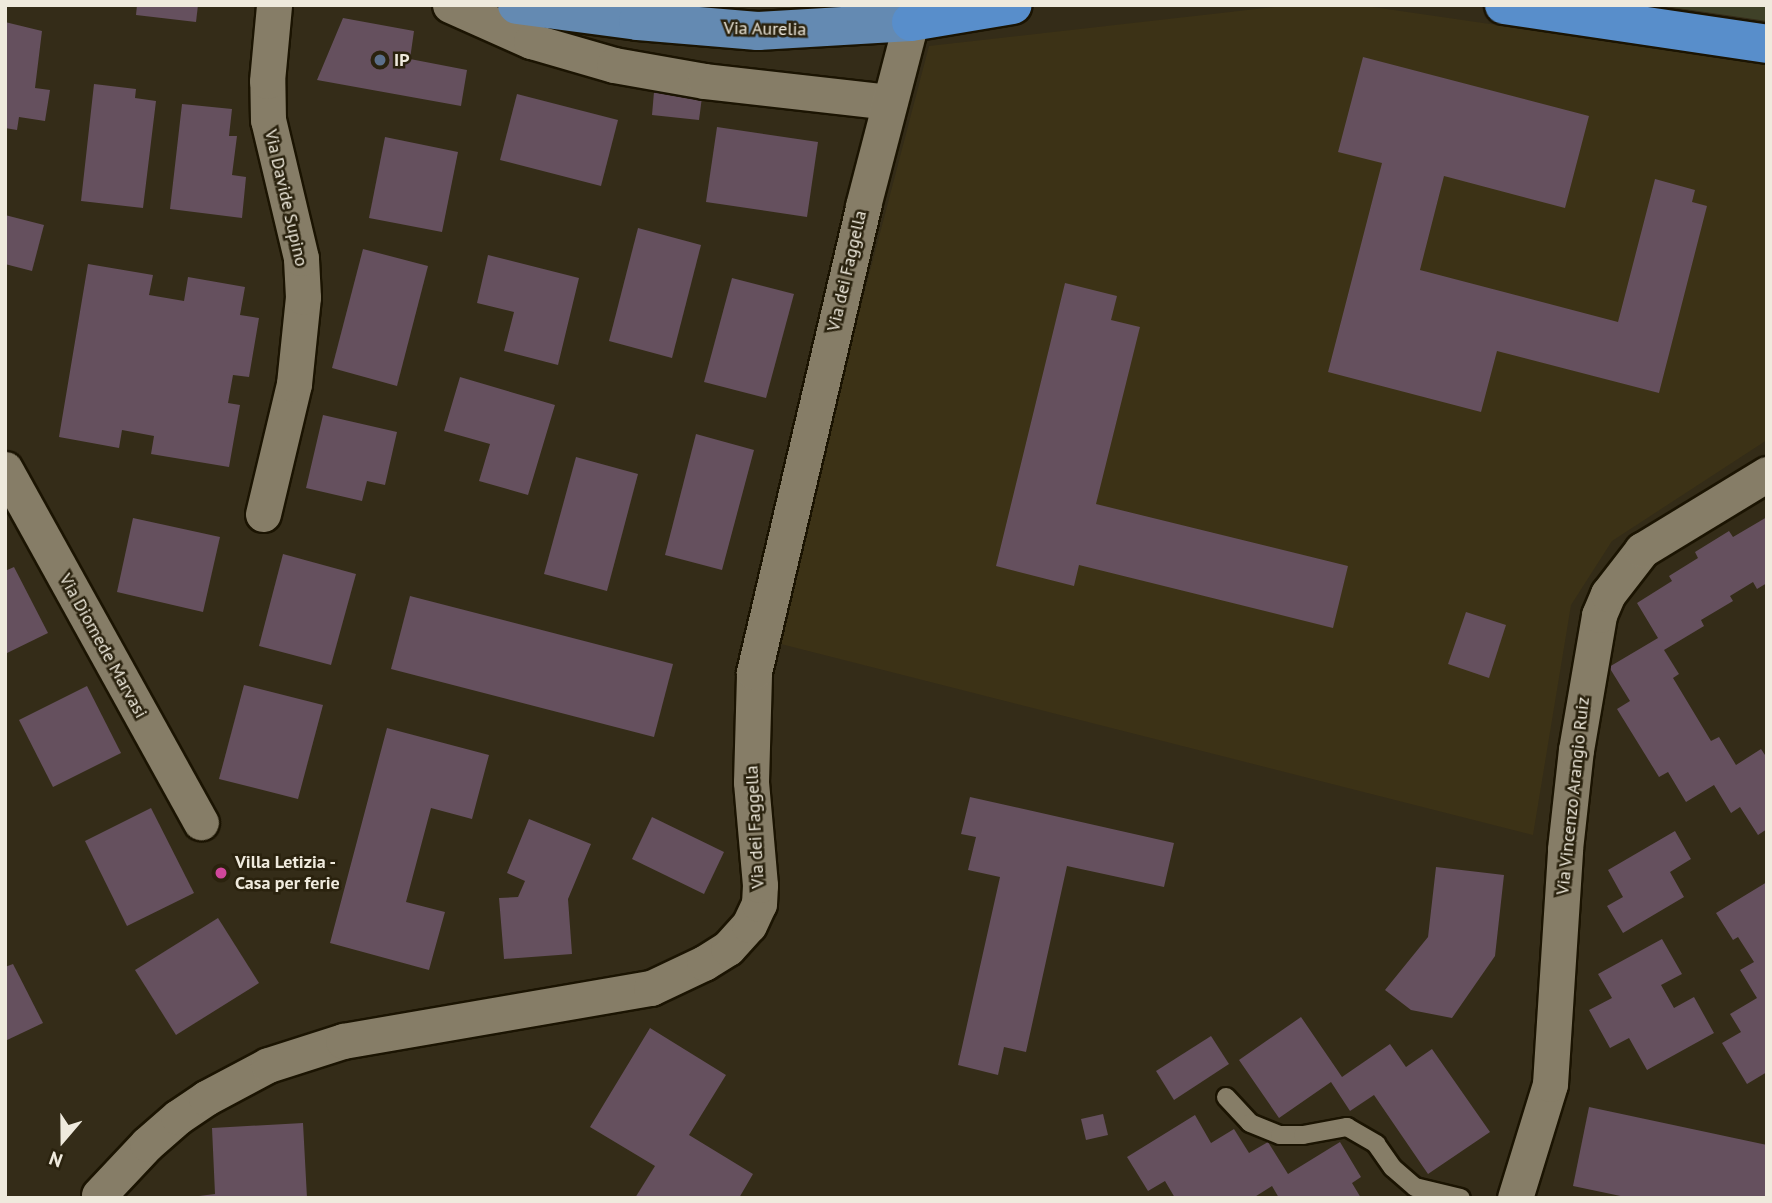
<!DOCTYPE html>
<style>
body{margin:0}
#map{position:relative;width:1772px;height:1203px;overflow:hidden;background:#342c18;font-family:"PT Sans",sans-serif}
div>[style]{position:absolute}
.built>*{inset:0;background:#3c3216}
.green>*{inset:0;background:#3f4128}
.building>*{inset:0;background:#65505e}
.roads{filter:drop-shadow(2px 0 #1b1402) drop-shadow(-2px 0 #1b1402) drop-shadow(0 2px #1b1402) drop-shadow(0 -2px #1b1402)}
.service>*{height:18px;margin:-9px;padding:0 9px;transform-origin:9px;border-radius:9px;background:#867d67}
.minor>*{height:35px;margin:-17.5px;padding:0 17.5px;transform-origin:17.5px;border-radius:17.5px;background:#867d67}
.primary>*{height:38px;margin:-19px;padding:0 19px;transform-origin:19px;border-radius:19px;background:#648ab2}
.trunk>*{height:38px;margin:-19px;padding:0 19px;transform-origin:19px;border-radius:19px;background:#588ecb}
.dots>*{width:19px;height:19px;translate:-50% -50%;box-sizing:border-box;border:4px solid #2a220e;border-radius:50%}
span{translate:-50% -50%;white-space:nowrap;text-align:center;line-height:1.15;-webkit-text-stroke:5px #2a220e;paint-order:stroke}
.street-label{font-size:18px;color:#efeadd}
.poi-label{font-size:18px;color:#efeadd;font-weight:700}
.left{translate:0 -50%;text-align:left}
.frame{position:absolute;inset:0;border:7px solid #efeadd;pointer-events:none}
.north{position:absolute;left:28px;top:1105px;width:70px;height:70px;-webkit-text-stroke:5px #2a220e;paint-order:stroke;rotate:200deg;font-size:19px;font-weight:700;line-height:28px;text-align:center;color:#efeadd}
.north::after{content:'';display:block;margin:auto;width:24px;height:32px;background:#efeadd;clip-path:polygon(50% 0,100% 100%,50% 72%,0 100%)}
</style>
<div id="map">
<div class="built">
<i style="clip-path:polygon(1292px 5px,1359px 5px,1767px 64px,1767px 440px,1612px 541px,1571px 605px,1533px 835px,773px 642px,929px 46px)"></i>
</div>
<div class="green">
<i style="clip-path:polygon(1657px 5px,1767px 5px,1767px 21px)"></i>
</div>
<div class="building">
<i style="clip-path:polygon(137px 5px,198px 5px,196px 22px,136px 15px)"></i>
<i style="clip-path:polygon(343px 18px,414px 31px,410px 59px,467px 70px,461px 106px,317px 80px)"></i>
<i style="clip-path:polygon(5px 22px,42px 31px,35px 88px,50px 90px,45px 121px,19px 117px,17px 130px,5px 128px)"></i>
<i style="clip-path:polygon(1363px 57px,1589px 116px,1565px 208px,1444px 176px,1420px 270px,1618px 322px,1655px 179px,1695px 190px,1692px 202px,1707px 206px,1659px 393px,1497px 351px,1481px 412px,1328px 372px,1382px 163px,1338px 152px)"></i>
<i style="clip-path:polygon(94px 84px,136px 89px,135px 98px,156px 101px,143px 208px,81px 201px)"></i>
<i style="clip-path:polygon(654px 92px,702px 97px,699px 120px,652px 115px)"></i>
<i style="clip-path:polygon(517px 94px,618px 120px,601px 186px,500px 160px)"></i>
<i style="clip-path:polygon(182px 104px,232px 109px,229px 136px,237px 136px,232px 175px,246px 177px,242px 218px,170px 209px)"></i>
<i style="clip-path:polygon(717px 127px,818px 142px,807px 217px,706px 202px)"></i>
<i style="clip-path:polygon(385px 137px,458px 152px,442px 232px,369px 218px)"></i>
<i style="clip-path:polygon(5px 215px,44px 225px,32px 271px,5px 264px)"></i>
<i style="clip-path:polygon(638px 228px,701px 245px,672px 358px,609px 341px)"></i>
<i style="clip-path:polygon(363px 249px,428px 266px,397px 386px,332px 368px)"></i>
<i style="clip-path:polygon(488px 255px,579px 278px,558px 365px,504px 351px,514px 312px,477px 303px)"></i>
<i style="clip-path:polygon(88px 264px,153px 275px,149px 295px,184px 301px,188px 277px,245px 287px,240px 315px,259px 318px,249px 377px,233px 375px,228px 403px,240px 405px,229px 467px,151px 454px,154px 436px,122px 430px,119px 448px,59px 437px)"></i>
<i style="clip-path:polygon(732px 278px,794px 294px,766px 398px,704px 382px)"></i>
<i style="clip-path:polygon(1065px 283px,1117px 296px,1111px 320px,1140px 327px,1096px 504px,1348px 566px,1333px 628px,1079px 565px,1074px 586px,996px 566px)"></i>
<i style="clip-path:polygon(460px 377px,555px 405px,528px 495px,479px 481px,490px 444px,444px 431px)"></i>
<i style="clip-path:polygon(323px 415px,397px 432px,385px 485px,367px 481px,362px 501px,306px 488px)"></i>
<i style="clip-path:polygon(696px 434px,754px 450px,722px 570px,665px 555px)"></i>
<i style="clip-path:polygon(576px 457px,638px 474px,607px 591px,544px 574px)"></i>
<i style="clip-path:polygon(1767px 517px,1767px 583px,1757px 589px,1753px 582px,1730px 596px,1733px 601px,1701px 620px,1704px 626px,1664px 650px,1679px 674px,1673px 678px,1711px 741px,1719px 737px,1736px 765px,1761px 749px,1767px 758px,1767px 829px,1758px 835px,1740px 807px,1731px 813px,1714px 785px,1686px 802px,1668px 772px,1659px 777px,1617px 709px,1630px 701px,1609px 667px,1658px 638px,1637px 603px,1672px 581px,1669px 576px,1698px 558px,1695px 552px,1729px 531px,1733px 537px)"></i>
<i style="clip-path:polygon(133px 518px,220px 537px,203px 612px,117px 592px)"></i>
<i style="clip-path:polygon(283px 554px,356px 574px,331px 665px,259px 646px)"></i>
<i style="clip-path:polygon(14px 567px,48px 633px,5px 654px,5px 571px)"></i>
<i style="clip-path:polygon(410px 596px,673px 664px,654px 737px,391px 669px)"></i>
<i style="clip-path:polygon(1466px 612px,1506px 625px,1489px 678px,1448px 664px)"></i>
<i style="clip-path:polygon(244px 685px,323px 705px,298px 799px,219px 779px)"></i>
<i style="clip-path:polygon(87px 686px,121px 753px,53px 787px,19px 720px)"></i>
<i style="clip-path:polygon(387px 728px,489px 755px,472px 819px,431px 808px,406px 902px,445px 912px,429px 970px,330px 943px)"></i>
<i style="clip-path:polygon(970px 797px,1174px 843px,1164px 887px,1067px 866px,1026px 1052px,1004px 1047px,998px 1075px,958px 1065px,1000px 877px,968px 870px,976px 837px,961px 834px)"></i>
<i style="clip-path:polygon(151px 808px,194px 893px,127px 926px,85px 841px)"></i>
<i style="clip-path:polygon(652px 817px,724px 852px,704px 894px,632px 859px)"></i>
<i style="clip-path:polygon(529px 819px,591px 844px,568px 899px,572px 954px,504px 959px,499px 898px,518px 897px,525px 881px,507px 873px)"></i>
<i style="clip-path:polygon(1675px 831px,1691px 859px,1670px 872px,1684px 897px,1623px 933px,1607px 906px,1623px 897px,1608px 870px)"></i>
<i style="clip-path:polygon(1436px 867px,1504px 875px,1495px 956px,1452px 1018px,1411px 1010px,1385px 990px,1428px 937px)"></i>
<i style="clip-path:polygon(1767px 882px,1767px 1072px,1747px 1084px,1722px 1043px,1741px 1032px,1730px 1014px,1757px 998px,1740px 970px,1754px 962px,1738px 937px,1733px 940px,1716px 913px)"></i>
<i style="clip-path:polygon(218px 918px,259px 983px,176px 1035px,135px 970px)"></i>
<i style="clip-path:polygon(1662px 939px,1682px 974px,1661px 985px,1674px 1008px,1694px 997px,1714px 1033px,1647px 1070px,1629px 1038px,1610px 1048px,1589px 1010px,1612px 998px,1598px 974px)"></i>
<i style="clip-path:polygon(13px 964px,43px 1023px,5px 1041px,5px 967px)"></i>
<i style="clip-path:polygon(1301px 1017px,1342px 1077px,1390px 1044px,1406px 1067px,1432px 1049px,1490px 1132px,1428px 1174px,1374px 1095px,1350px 1111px,1331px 1082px,1279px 1118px,1239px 1060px)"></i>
<i style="clip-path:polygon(650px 1028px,726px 1075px,689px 1135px,753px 1174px,739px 1198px,635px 1198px,655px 1166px,590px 1127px)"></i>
<i style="clip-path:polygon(1211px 1036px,1229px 1064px,1174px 1100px,1156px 1071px)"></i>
<i style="clip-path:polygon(1589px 1107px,1767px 1145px,1767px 1198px,1630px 1198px,1573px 1186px)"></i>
<i style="clip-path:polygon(1103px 1114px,1108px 1135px,1086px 1140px,1081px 1119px)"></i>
<i style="clip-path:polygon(1195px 1115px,1211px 1143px,1234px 1129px,1249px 1153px,1268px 1142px,1288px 1174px,1340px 1142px,1361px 1177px,1352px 1183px,1361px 1198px,1279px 1198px,1272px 1186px,1253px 1198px,1175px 1198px,1165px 1181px,1148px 1191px,1127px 1157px)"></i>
<i style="clip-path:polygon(303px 1123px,307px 1198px,183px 1198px,215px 1194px,212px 1128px)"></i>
</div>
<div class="roads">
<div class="service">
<i style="left:1226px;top:1097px;width:35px;rotate:47deg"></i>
<i style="left:1250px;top:1123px;width:32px;rotate:22deg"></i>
<i style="left:1280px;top:1135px;width:23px"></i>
<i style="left:1303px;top:1135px;width:45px;rotate:-10.3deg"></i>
<i style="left:1347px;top:1127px;width:34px;rotate:30deg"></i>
<i style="left:1376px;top:1144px;width:29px;rotate:55deg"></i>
<i style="left:1393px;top:1168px;width:29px;rotate:41deg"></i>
<i style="left:1415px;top:1187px;width:47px;rotate:13.4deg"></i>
</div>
<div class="minor">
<i style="left:450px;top:5px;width:89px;rotate:24deg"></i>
<i style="left:531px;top:41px;width:86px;rotate:16.1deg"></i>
<i style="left:614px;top:65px;width:92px;rotate:10deg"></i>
<i style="left:705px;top:81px;width:185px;rotate:6.5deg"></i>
<i style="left:5px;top:469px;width:404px;rotate:61deg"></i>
<i style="left:263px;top:514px;width:134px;rotate:-76.6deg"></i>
<i style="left:294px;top:384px;width:87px;rotate:-84.1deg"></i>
<i style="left:303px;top:297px;width:39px;rotate:-93deg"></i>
<i style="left:301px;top:258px;width:142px;rotate:-103.4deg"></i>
<i style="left:268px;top:120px;width:39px;rotate:-91deg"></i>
<i style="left:267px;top:81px;width:76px;rotate:-84.7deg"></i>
<i style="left:99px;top:1195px;width:70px;rotate:-46.7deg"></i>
<i style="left:147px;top:1144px;width:41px;rotate:-41.1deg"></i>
<i style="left:178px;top:1117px;width:34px;rotate:-34deg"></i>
<i style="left:206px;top:1098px;width:70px;rotate:-28deg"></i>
<i style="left:268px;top:1065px;width:79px;rotate:-17.7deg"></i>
<i style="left:343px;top:1041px;width:313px;rotate:-9.8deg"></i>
<i style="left:651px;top:988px;width:59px;rotate:-25.3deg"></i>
<i style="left:704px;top:963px;width:28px;rotate:-32deg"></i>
<i style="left:728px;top:948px;width:31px;rotate:-48deg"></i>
<i style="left:749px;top:925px;width:23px;rotate:-65deg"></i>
<i style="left:759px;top:904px;width:19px;rotate:-87deg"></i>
<i style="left:760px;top:885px;width:103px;rotate:-95deg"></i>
<i style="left:751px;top:782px;width:110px;rotate:-88.4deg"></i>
<i style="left:754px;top:672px;width:479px;rotate:-76.8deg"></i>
<i style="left:863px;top:206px;width:190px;rotate:-75.4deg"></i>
<i style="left:1515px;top:1198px;width:119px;rotate:-72.9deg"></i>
<i style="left:1550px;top:1084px;width:235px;rotate:-86.3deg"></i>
<i style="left:1565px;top:849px;width:100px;rotate:-83.7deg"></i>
<i style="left:1576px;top:750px;width:137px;rotate:-80.3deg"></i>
<i style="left:1599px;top:615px;width:23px;rotate:-67deg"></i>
<i style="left:1608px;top:594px;width:56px;rotate:-52.3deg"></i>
<i style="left:1642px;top:550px;width:146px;rotate:-31.3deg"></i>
</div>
<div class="primary">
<i style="left:517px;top:5px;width:122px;rotate:7.5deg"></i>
<i style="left:638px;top:21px;width:120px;rotate:4.8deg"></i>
<i style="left:758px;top:31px;width:153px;rotate:-3.4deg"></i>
</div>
<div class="trunk">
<i style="left:1504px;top:5px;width:266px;rotate:8.4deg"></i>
<i style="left:911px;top:22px;width:103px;rotate:-9.5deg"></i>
</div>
</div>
<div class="dots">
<i style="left:380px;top:60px;background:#5c6f8a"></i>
<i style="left:221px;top:873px;background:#d1479c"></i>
</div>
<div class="street-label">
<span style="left:765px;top:29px;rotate:1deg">Via Aurelia</span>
<span style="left:286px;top:198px;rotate:77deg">Via Davide Supino</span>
<span style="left:847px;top:271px;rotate:-77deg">Via dei Faggella</span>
<span style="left:103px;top:646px;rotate:61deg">Via Diomede Marvasi</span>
<span style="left:1573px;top:796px;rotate:-84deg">Via Vincenzo Arangio Ruiz</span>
<span style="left:755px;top:827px;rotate:-93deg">Via dei Faggella</span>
</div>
<div class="poi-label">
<span class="left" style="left:394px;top:60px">IP</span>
<span class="left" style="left:235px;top:873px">Villa Letizia -<br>Casa per ferie</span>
</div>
<div class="frame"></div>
<div class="north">N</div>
</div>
